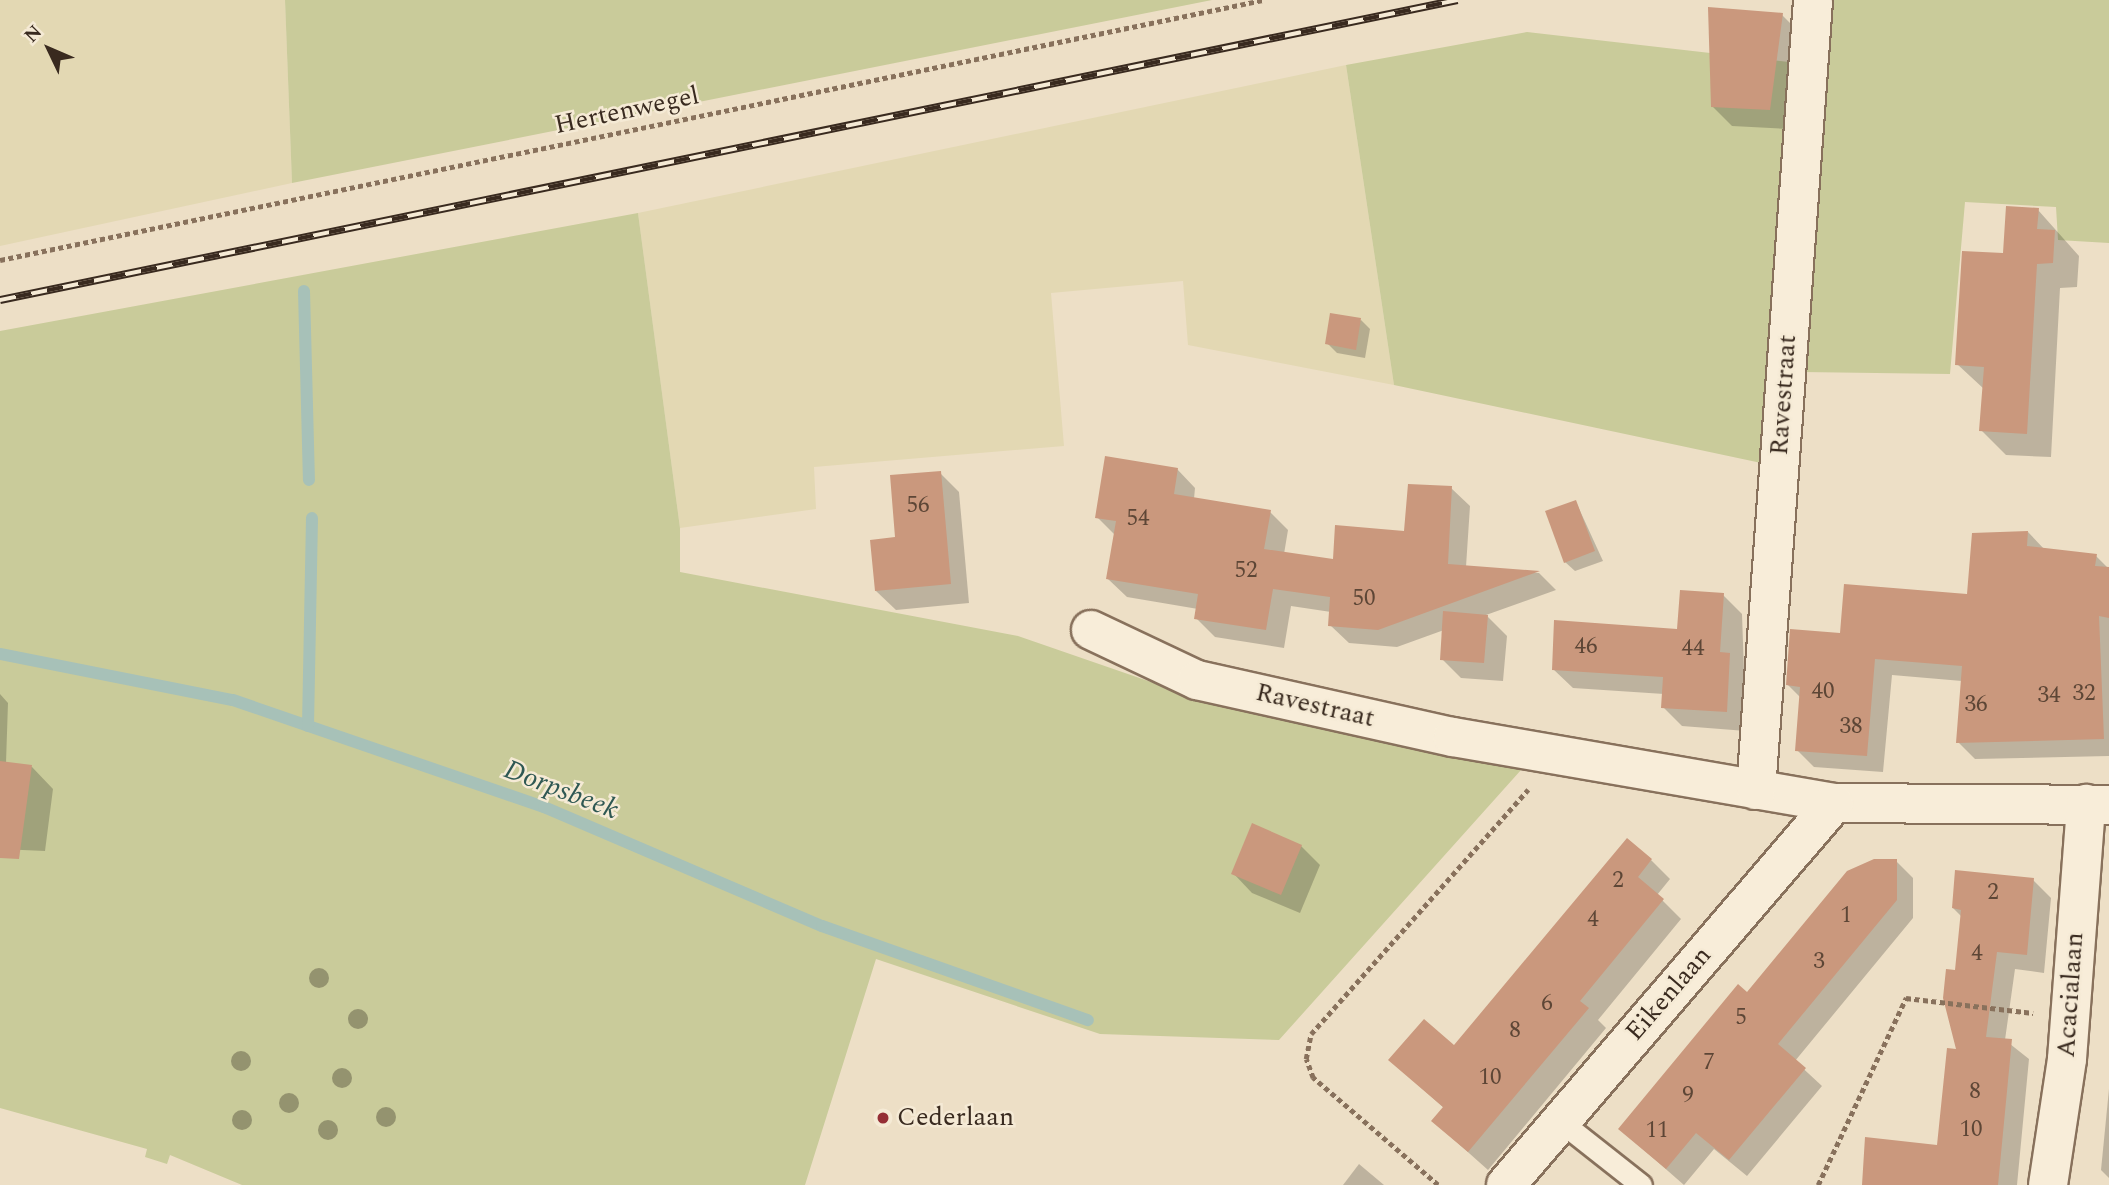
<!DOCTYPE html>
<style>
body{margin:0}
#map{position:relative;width:2109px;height:1185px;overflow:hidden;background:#eddfc6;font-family:Spectral,serif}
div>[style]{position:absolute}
.farmland>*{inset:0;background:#e3d8b3}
.green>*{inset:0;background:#c9cb9a}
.shadow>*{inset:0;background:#0003}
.stream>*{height:12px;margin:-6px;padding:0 6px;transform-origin:6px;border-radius:6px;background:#a7c1b8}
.building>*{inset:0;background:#ca987d}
.path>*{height:4.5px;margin-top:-2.25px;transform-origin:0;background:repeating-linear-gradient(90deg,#88715c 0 5px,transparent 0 8.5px)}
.roads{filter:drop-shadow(2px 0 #88715c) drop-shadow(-2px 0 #88715c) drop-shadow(0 2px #88715c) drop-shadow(0 -2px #88715c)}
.service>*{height:21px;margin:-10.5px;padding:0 10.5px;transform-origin:10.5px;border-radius:10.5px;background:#f8edd9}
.minor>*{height:38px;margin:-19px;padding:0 19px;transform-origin:19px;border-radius:19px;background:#f8edd9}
.rail>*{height:8px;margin-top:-4px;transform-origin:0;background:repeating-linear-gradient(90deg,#f5ead5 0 16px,#392a1f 0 32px);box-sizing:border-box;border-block:2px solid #392a1f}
.trees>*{width:20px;height:20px;margin:-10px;border-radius:50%;background:#94936f}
.dots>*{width:19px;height:19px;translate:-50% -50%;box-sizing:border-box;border:4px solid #f5ead5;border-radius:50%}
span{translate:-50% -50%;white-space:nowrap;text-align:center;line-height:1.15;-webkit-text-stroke:5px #f5ead5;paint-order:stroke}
.number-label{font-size:23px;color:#5d4636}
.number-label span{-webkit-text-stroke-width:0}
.street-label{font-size:26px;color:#392a1f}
.poi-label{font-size:26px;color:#392a1f}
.left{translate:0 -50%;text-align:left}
.water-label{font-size:28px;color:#2f5853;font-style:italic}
.north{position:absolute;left:14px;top:14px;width:70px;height:70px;-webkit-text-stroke:5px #f5ead5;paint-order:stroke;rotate:314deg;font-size:19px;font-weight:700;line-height:28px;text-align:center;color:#392a1f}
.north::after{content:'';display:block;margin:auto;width:24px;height:32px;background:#392a1f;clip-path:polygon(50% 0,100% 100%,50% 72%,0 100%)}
</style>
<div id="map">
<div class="farmland">
<i style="clip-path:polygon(0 0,285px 0,292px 183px,0 246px)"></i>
<i style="clip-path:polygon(1346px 65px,1394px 385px,1188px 345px,1183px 281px,1051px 293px,1064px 446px,814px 467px,816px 509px,680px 528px,638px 213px)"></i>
</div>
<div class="green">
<i style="clip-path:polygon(285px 0,1212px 0,292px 183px)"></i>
<i style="clip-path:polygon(1828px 0,2109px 0,2109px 243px,2058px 240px,2056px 207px,1965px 202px,1950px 374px,1802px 372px,1766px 464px,1394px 385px,1346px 65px,1527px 32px,1823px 66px)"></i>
<i style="clip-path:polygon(638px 213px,680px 528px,680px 572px,1018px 636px,1206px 701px,1521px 770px,1279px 1040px,1100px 1034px,876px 959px,805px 1185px,242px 1185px,170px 1155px,167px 1164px,145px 1157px,147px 1149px,0 1108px,0 331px)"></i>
</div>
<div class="shadow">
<i style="clip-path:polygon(1782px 15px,1801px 34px,1789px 129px,1732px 126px,1713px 107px)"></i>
<i style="clip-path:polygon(2038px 210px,2079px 256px,2077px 287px,2060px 288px,2051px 457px,2006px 455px,1981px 430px,1984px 389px,1957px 364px,2005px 255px)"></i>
<i style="clip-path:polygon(1361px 320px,1370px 329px,1365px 358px,1337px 353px,1327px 343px)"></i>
<i style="clip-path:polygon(1177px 469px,1195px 488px,1194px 499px,1270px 512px,1288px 530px,1284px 554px,1334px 561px,1406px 533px,1451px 488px,1470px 506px,1466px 567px,1539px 573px,1556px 590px,1486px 615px,1507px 636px,1503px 681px,1461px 678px,1442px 659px,1444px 630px,1397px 647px,1349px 643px,1330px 625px,1331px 612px,1291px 606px,1284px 648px,1215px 637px,1196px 618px,1198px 609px,1127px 597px,1108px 579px,1115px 535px,1097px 517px)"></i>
<i style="clip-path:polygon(940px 473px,959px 492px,969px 603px,896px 610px,876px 591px,897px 539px)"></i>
<i style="clip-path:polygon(1576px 502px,1603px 561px,1575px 571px,1565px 562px)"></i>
<i style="clip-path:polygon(2028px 532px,2045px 550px,2096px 556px,2109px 569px,2109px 756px,1975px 759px,1958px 742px,1962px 681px,1892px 675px,1883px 772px,1814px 767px,1797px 750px,1801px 698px,1787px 684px,1841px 634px,1969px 596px)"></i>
<i style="clip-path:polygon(1723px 595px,1742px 614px,1746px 731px,1682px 726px,1663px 707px,1664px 694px,1573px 688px,1553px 669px,1679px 631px)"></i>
<i style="clip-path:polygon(0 694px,8px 703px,6px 763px,32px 767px,53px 789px,45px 851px,0 849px)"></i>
<i style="clip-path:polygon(1301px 846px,1320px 865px,1300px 913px,1252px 893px,1233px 873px)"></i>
<i style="clip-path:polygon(1651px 860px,1670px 879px,1657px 895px,1681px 919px,1598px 1020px,1606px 1028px,1488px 1170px,1433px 1121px,1444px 1108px,1390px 1060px,1454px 1047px)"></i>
<i style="clip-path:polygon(1896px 861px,1913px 878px,1913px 918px,1795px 1061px,1822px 1086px,1747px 1176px,1714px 1149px,1684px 1185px,1620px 1129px,1747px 995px)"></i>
<i style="clip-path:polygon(2033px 880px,2051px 898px,2044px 973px,2015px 969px,2005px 1040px,2029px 1059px,2017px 1185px,1864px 1185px,1938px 1147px,1958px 1051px,1962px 917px,1953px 908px)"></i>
<i style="clip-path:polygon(2109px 1089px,2109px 1178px,2101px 1170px)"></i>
<i style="clip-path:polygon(1359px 1164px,1384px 1185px,1343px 1185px)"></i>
</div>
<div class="stream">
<i style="left:304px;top:291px;width:189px;rotate:88.5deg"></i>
<i style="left:0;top:654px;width:237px;rotate:11.2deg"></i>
<i style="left:233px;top:700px;width:329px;rotate:19deg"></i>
<i style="left:544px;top:807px;width:302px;rotate:23.2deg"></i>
<i style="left:822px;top:926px;width:282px;rotate:19.5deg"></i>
<i style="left:308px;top:726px;width:208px;rotate:-88.9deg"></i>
</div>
<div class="building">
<i style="clip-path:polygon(1708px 7px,1783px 13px,1770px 110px,1711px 107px)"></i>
<i style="clip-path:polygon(2006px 206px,2039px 208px,2037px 229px,2055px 230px,2053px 263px,2037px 264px,2027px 434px,1979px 431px,1984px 367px,1955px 365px,1962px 251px,2003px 253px)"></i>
<i style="clip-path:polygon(1330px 313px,1361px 318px,1356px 350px,1325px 344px)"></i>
<i style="clip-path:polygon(1105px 456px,1178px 468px,1174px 494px,1271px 510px,1264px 549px,1333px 559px,1335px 525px,1404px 531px,1408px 484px,1452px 486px,1448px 564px,1540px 571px,1378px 630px,1328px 626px,1330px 597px,1273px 589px,1266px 630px,1194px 619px,1198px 594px,1106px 579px,1116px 521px,1095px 518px)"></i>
<i style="clip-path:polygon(941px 471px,951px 584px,875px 591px,870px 540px,895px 537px,890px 475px)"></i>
<i style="clip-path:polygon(1576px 500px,1595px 551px,1564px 563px,1545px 511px)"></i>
<i style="clip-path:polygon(2028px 531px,2027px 546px,2097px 554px,2095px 566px,2109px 567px,2109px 618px,2099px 616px,2104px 739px,1956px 743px,1962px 666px,1875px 659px,1867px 756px,1795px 751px,1800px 687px,1786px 685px,1790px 629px,1840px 633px,1844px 584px,1967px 594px,1972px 533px)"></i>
<i style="clip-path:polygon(1680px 590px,1724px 593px,1720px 652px,1730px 653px,1727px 712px,1661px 708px,1663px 677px,1552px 670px,1554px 620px,1677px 629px)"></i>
<i style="clip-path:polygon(1443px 611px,1488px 615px,1484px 663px,1440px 660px)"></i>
<i style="clip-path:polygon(0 761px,32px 765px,19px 859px,0 858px)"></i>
<i style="clip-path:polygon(1252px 823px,1302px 845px,1281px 895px,1231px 874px)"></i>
<i style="clip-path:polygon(1627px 838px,1652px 859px,1638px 877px,1664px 899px,1580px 1001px,1589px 1008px,1468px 1152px,1431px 1121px,1443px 1107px,1388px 1060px,1424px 1019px,1454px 1045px)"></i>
<i style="clip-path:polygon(1874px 859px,1897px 859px,1897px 900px,1778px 1044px,1806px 1068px,1729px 1160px,1696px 1133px,1666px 1169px,1618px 1129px,1738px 984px,1747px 992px,1847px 871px)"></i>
<i style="clip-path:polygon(1955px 870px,2034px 878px,2027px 955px,1997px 952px,1986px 1037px,2012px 1039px,1998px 1185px,1862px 1185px,1865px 1137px,1937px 1145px,1947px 1048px,1956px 1049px,1943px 998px,1946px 969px,1955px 970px,1961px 910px,1952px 908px)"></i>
</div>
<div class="path">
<i style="left:0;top:260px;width:1289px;rotate:-11.63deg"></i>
<i style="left:1438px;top:1185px;width:165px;rotate:-139.4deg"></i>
<i style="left:1313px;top:1078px;width:20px;rotate:-110deg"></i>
<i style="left:1306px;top:1059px;width:25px;rotate:-79deg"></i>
<i style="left:1311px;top:1034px;width:327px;rotate:-48.4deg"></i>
<i style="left:1818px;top:1185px;width:207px;rotate:-64.8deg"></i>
<i style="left:1906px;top:998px;width:128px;rotate:6.7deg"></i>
</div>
<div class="roads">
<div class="service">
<i style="left:1560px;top:1121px;width:103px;rotate:38.3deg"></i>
</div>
<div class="minor">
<i style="left:1091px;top:630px;width:117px;rotate:25.3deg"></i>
<i style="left:1197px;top:680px;width:262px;rotate:12.6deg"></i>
<i style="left:1453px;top:737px;width:387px;rotate:9.8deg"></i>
<i style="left:1834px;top:803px;width:275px;rotate:0.4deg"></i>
<i style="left:1756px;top:790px;width:792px;rotate:-85.87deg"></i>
<i style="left:1506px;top:1185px;width:503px;rotate:-49.35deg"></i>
<i style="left:2048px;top:1185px;width:127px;rotate:-81.4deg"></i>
<i style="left:2067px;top:1059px;width:256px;rotate:-85.7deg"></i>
</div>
</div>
<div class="rail">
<i style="left:0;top:300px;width:1488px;rotate:-11.63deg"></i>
</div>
<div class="trees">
<i style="left:319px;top:978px"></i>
<i style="left:358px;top:1019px"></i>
<i style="left:241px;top:1061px"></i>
<i style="left:342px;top:1078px"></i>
<i style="left:289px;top:1103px"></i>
<i style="left:386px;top:1117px"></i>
<i style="left:242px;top:1120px"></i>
<i style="left:328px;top:1130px"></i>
</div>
<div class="dots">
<i style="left:883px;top:1118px;background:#952e35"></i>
</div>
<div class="number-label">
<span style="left:918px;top:506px">56</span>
<span style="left:1138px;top:519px">54</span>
<span style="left:1246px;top:571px">52</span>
<span style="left:1364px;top:599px">50</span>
<span style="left:1586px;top:647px">46</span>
<span style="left:1693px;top:649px">44</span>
<span style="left:1823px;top:692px">40</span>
<span style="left:2084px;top:694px">32</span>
<span style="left:2049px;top:696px">34</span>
<span style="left:1976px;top:705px">36</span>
<span style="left:1851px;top:727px">38</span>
<span style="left:1618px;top:881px">2</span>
<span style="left:1993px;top:893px">2</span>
<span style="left:1846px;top:916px">1</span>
<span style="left:1593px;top:920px">4</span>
<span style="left:1977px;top:954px">4</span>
<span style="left:1819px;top:962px">3</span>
<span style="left:1547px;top:1004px">6</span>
<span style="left:1741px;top:1018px">5</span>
<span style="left:1515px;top:1031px">8</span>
<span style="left:1709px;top:1063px">7</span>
<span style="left:1490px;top:1078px">10</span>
<span style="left:1975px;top:1092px">8</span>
<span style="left:1688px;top:1096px">9</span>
<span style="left:1971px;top:1130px">10</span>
<span style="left:1657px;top:1131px">11</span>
</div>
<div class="street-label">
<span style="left:627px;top:111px;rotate:-12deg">Hertenwegel</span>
<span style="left:1784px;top:395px;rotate:-86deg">Ravestraat</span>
<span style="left:1315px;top:706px;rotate:13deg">Ravestraat</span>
<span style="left:1669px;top:994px;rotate:-49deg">Eikenlaan</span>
<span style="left:2071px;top:995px;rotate:-86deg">Acacialaan</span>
</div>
<div class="poi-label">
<span class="left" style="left:897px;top:1118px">Cederlaan</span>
</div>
<div class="water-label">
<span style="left:561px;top:790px;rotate:21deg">Dorpsbeek</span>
</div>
<div class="north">N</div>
</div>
